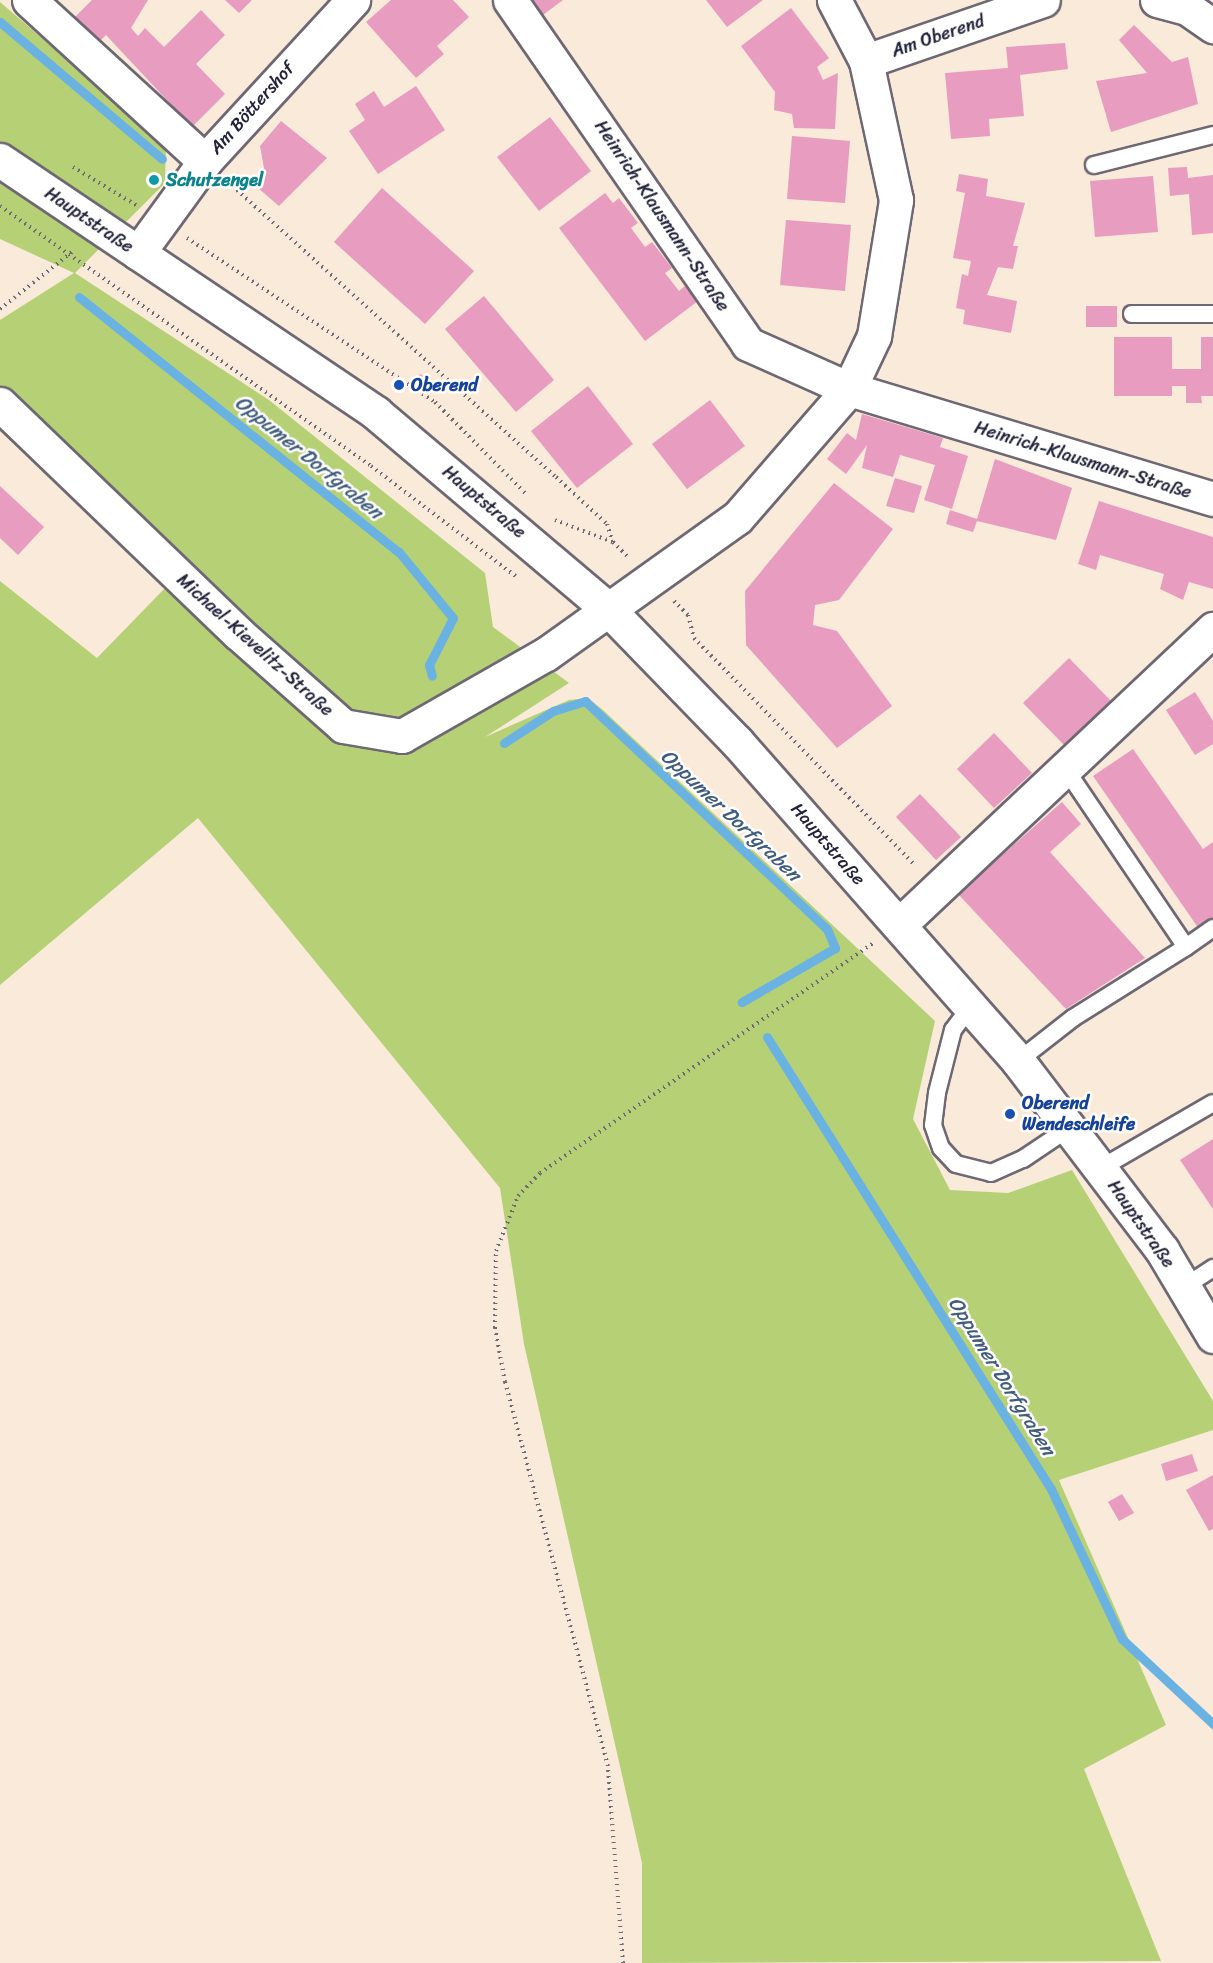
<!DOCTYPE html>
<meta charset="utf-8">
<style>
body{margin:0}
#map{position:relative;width:1213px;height:1963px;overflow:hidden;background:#f9eada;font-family:Sriracha,sans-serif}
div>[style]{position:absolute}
.green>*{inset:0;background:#b6d076}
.stream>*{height:9px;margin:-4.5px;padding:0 4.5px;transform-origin:4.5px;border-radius:4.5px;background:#6ab2e2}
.building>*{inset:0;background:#e89cc0}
.path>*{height:4px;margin-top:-2px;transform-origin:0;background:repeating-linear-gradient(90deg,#6d6873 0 1.5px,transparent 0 6px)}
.roads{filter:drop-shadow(2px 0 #6d6873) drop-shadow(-2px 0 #6d6873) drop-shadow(0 2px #6d6873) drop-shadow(0 -2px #6d6873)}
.service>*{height:16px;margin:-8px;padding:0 8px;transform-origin:8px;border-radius:8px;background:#fff}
.minor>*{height:33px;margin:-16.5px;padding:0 16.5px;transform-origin:16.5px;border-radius:16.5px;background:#fff}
.secondary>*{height:33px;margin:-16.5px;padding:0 16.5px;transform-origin:16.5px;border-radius:16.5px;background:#fff}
.dots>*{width:16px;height:16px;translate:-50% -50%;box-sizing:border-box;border:3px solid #fff;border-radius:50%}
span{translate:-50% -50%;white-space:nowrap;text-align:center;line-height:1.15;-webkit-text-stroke:5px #fff;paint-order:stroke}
.street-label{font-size:18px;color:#22223b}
.culture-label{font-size:18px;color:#0d838f;font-weight:700}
.left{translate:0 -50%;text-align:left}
.transit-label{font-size:18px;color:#164399;font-weight:700}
.water-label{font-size:20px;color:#3f5c7e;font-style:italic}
</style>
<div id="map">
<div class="green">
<i style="clip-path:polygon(0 2px,166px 145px,165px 183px,75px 273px,269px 400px,485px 573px,493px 627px,569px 683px,485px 737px,569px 700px,588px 698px,603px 710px,935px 1021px,913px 1119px,950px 1190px,1008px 1193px,1072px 1170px,1213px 1401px,1213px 1430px,1059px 1480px,1166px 1725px,1084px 1769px,1161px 1961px,642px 1963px,642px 1863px,524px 1344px,500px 1188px,198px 818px,0 985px,0 581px,97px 658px,167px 586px,0 431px,0 320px,74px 273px,0 239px)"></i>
</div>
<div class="stream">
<i style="left:0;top:22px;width:212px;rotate:40.2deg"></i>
<i style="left:79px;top:297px;width:409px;rotate:38.6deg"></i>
<i style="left:399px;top:552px;width:85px;rotate:50.7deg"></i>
<i style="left:453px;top:618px;width:53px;rotate:117.1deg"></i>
<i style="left:429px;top:665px;width:11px;rotate:75deg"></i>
<i style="left:504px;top:743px;width:59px;rotate:-33.1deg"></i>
<i style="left:553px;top:711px;width:34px;rotate:-17deg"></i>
<i style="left:585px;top:701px;width:332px;rotate:43.3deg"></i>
<i style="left:827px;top:929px;width:21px;rotate:67deg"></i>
<i style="left:835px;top:948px;width:108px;rotate:149.9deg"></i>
<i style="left:767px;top:1037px;width:534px;rotate:57.86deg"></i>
<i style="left:1051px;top:1489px;width:166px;rotate:64.7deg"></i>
<i style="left:1122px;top:1639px;width:125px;rotate:43deg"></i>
</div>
<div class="building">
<i style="clip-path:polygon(92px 0,148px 0,131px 28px,138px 36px,145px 28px,164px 47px,201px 10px,225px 35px,196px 64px,225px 94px,192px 127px,106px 35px,100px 41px,75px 17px)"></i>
<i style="clip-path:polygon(225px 0,252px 0,239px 13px)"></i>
<i style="clip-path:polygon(391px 0,453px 0,469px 17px,437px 46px,444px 54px,416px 78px,366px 22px)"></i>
<i style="clip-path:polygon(519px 0,563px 0,535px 21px)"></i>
<i style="clip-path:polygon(706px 0,763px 0,727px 27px)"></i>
<i style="clip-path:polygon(791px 8px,829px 58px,817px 67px,823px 80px,838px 73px,835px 129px,794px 128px,792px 114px,774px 110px,775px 92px,741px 46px)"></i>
<i style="clip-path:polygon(1134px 25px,1172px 62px,1188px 57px,1198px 104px,1111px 132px,1096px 81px,1147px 73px,1119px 40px)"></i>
<i style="clip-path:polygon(1065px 43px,1068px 69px,1020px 75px,1024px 116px,989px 119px,990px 136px,951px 139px,945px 73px,1008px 68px,1006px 47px)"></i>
<i style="clip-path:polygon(416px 86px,445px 130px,378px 174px,349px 131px,365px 120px,355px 104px,374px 91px,384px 107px)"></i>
<i style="clip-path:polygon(550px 117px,591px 171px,539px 211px,497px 157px)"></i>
<i style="clip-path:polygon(281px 121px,327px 158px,279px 206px,251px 182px,264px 168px,260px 146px)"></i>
<i style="clip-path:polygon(792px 136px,850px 141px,845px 203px,787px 199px)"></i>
<i style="clip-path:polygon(1187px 167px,1188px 178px,1213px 175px,1213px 233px,1192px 235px,1189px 194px,1170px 196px,1168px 168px)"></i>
<i style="clip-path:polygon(959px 174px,988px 179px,986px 196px,1025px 203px,1013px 246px,1018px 246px,1013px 269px,998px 267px,987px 295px,1017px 301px,1011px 333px,963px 324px,965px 310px,956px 308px,962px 274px,968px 276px,971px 261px,953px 258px,965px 193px,956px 191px)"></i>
<i style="clip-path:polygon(1153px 176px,1158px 232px,1095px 237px,1090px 181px)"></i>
<i style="clip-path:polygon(382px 188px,474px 271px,425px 324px,334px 242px)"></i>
<i style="clip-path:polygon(605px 193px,613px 203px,619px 198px,638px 223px,631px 228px,645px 247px,652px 242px,672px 268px,665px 273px,679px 291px,685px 286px,698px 301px,645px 341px,559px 228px)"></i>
<i style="clip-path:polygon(786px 220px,851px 225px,845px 291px,780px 285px)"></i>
<i style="clip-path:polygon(484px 296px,554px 380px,516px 412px,445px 329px)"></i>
<i style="clip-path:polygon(1086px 306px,1117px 306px,1117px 327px,1086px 327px)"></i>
<i style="clip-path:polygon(1114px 337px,1172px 337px,1172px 369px,1201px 369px,1201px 337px,1213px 337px,1213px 396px,1201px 396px,1202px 403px,1186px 403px,1186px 386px,1172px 386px,1172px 396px,1114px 396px)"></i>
<i style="clip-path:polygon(420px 374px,436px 384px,432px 390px,415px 379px)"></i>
<i style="clip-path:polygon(588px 386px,633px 444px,577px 488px,531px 431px)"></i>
<i style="clip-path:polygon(710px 400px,745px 446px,687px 489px,652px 444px)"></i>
<i style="clip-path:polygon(862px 414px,943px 438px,940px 447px,968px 456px,952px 509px,924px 500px,935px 465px,900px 455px,893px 477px,862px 468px,867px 445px,846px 474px,827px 459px,847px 433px,856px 440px)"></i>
<i style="clip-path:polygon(995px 459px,1072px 488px,1056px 540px,977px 521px,973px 532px,946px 524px,950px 510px,977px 519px)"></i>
<i style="clip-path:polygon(895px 478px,922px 486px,914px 513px,886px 506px)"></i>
<i style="clip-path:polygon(834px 483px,893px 529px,839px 600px,815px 605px,813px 625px,837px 631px,892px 706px,837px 748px,746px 645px,745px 591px)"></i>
<i style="clip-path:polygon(0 486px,44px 527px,18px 555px,0 538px)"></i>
<i style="clip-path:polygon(1099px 501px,1213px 537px,1213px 589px,1189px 582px,1183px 600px,1160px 589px,1164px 574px,1100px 555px,1096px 570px,1078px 564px)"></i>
<i style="clip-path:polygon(1069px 658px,1113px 703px,1067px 748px,1023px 703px)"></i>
<i style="clip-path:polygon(1195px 692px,1213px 721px,1213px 744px,1195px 755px,1166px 710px)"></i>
<i style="clip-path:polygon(994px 733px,1032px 773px,994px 808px,957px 769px)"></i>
<i style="clip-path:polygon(1133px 749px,1203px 849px,1213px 842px,1213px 919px,1199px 929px,1093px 776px)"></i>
<i style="clip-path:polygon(920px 794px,961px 837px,936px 860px,896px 817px)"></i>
<i style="clip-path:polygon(1062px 802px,1081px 824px,1050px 852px,1145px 958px,1066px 1009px,958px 894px)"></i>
<i style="clip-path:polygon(1213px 1139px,1213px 1209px,1180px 1160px)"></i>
<i style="clip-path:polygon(1192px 1454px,1198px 1471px,1166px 1481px,1161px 1464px)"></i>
<i style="clip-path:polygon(1213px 1475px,1213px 1529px,1209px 1531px,1186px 1490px)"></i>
<i style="clip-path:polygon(1122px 1494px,1134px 1513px,1119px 1521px,1108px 1502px)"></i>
</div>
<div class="path">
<i style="left:73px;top:167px;width:74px;rotate:31.1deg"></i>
<i style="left:228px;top:182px;width:441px;rotate:42deg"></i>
<i style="left:556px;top:477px;width:69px;rotate:42.7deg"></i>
<i style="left:607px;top:524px;width:19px;rotate:72deg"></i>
<i style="left:0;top:206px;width:453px;rotate:35deg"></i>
<i style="left:371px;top:466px;width:185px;rotate:37.3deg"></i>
<i style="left:187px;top:238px;width:297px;rotate:33.5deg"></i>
<i style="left:435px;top:402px;width:131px;rotate:45.3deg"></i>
<i style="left:0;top:309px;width:92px;rotate:-38.4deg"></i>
<i style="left:555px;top:520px;width:62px;rotate:20.8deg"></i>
<i style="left:613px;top:542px;width:20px;rotate:45deg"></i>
<i style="left:674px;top:601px;width:20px;rotate:45deg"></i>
<i style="left:688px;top:615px;width:24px;rotate:75deg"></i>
<i style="left:694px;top:638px;width:317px;rotate:45.8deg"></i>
<i style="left:623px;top:1963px;width:198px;rotate:-94.4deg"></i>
<i style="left:608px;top:1766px;width:398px;rotate:-105deg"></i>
<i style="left:505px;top:1382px;width:55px;rotate:-100.5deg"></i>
<i style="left:495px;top:1328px;width:77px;rotate:-89.3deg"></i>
<i style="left:496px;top:1251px;width:59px;rotate:-68.2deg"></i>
<i style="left:518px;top:1196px;width:32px;rotate:-46deg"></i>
<i style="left:540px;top:1173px;width:406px;rotate:-34.6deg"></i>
</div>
<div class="roads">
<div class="service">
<i style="left:1094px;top:165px;width:123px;rotate:-14.1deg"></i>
<i style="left:1132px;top:314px;width:81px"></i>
<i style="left:1186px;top:947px;width:33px;rotate:-35deg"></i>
<i style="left:971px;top:1006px;width:30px;rotate:127deg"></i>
<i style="left:953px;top:1030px;width:65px;rotate:104.3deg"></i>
<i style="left:937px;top:1093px;width:32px;rotate:97deg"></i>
<i style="left:933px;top:1125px;width:24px;rotate:71deg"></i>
<i style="left:941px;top:1148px;width:22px;rotate:47deg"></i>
<i style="left:956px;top:1164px;width:36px;rotate:14deg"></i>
<i style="left:991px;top:1173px;width:35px;rotate:-24deg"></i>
<i style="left:1023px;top:1159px;width:59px;rotate:-34deg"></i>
<i style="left:1018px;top:1061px;width:70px;rotate:-38deg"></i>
<i style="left:1073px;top:1018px;width:133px;rotate:-32.1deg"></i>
<i style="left:1186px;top:947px;width:214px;rotate:-124.1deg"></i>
<i style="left:1101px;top:1168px;width:129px;rotate:-30.1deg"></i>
<i style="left:1184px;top:1287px;width:35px;rotate:-33deg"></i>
</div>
<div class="minor">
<i style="left:29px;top:0;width:239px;rotate:42.5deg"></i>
<i style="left:510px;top:0;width:418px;rotate:55.3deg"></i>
<i style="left:748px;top:344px;width:111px;rotate:24deg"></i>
<i style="left:849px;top:389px;width:380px;rotate:16.8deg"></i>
<i style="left:1157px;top:0;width:31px;rotate:15deg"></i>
<i style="left:1187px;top:8px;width:32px;rotate:35deg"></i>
<i style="left:866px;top:61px;width:187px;rotate:-19deg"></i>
<i style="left:138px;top:253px;width:114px;rotate:-53.9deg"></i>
<i style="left:205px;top:161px;width:219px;rotate:-47.4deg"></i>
<i style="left:0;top:404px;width:330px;rotate:43.9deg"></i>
<i style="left:238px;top:633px;width:140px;rotate:41.5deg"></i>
<i style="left:343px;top:726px;width:60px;rotate:9.6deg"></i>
<i style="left:402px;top:736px;width:166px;rotate:-29.7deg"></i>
<i style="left:546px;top:654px;width:234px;rotate:-35.5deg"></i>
<i style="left:737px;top:518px;width:171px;rotate:-49deg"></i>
<i style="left:849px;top:389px;width:59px;rotate:-64.7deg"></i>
<i style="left:874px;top:336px;width:138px;rotate:-80.8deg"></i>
<i style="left:896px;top:200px;width:142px;rotate:-102.2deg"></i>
<i style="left:866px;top:61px;width:69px;rotate:-117.7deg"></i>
<i style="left:899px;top:925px;width:432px;rotate:-43.3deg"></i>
</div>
<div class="secondary">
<i style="left:0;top:160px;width:453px;rotate:33.9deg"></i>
<i style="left:376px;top:413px;width:307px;rotate:40.2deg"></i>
<i style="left:610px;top:611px;width:182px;rotate:45.9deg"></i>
<i style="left:737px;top:742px;width:425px;rotate:48.6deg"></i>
<i style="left:1018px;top:1061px;width:238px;rotate:52.7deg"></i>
<i style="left:1162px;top:1250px;width:100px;rotate:59.3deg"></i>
</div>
</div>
<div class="dots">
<i style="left:154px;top:180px;background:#0f9aa8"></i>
<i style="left:399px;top:385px;background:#1a4fb4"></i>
<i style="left:1010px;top:1114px;background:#1a4fb4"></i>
</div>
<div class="street-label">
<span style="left:938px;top:36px;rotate:-19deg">Am Oberend</span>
<span style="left:252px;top:108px;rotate:-48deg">Am Böttershof</span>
<span style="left:662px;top:216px;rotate:56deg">Heinrich-Klausmann-Straße</span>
<span style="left:89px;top:220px;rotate:34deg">Hauptstraße</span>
<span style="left:1083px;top:460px;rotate:17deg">Heinrich-Klausmann-Straße</span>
<span style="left:484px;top:502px;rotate:40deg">Hauptstraße</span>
<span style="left:255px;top:645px;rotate:42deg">Michael-Kievelitz-Straße</span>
<span style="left:828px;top:844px;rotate:49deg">Hauptstraße</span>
<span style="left:1141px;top:1224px;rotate:55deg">Hauptstraße</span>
</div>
<div class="culture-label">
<span class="left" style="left:166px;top:180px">Schutzengel</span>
</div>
<div class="transit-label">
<span class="left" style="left:411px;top:385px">Oberend</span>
<span class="left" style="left:1022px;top:1114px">Oberend<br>Wendeschleife</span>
</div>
<div class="water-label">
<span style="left:309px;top:457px;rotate:39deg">Oppumer Dorfgraben</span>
<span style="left:731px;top:815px;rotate:43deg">Oppumer Dorfgraben</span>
<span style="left:1002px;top:1376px;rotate:58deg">Oppumer Dorfgraben</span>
</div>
</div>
